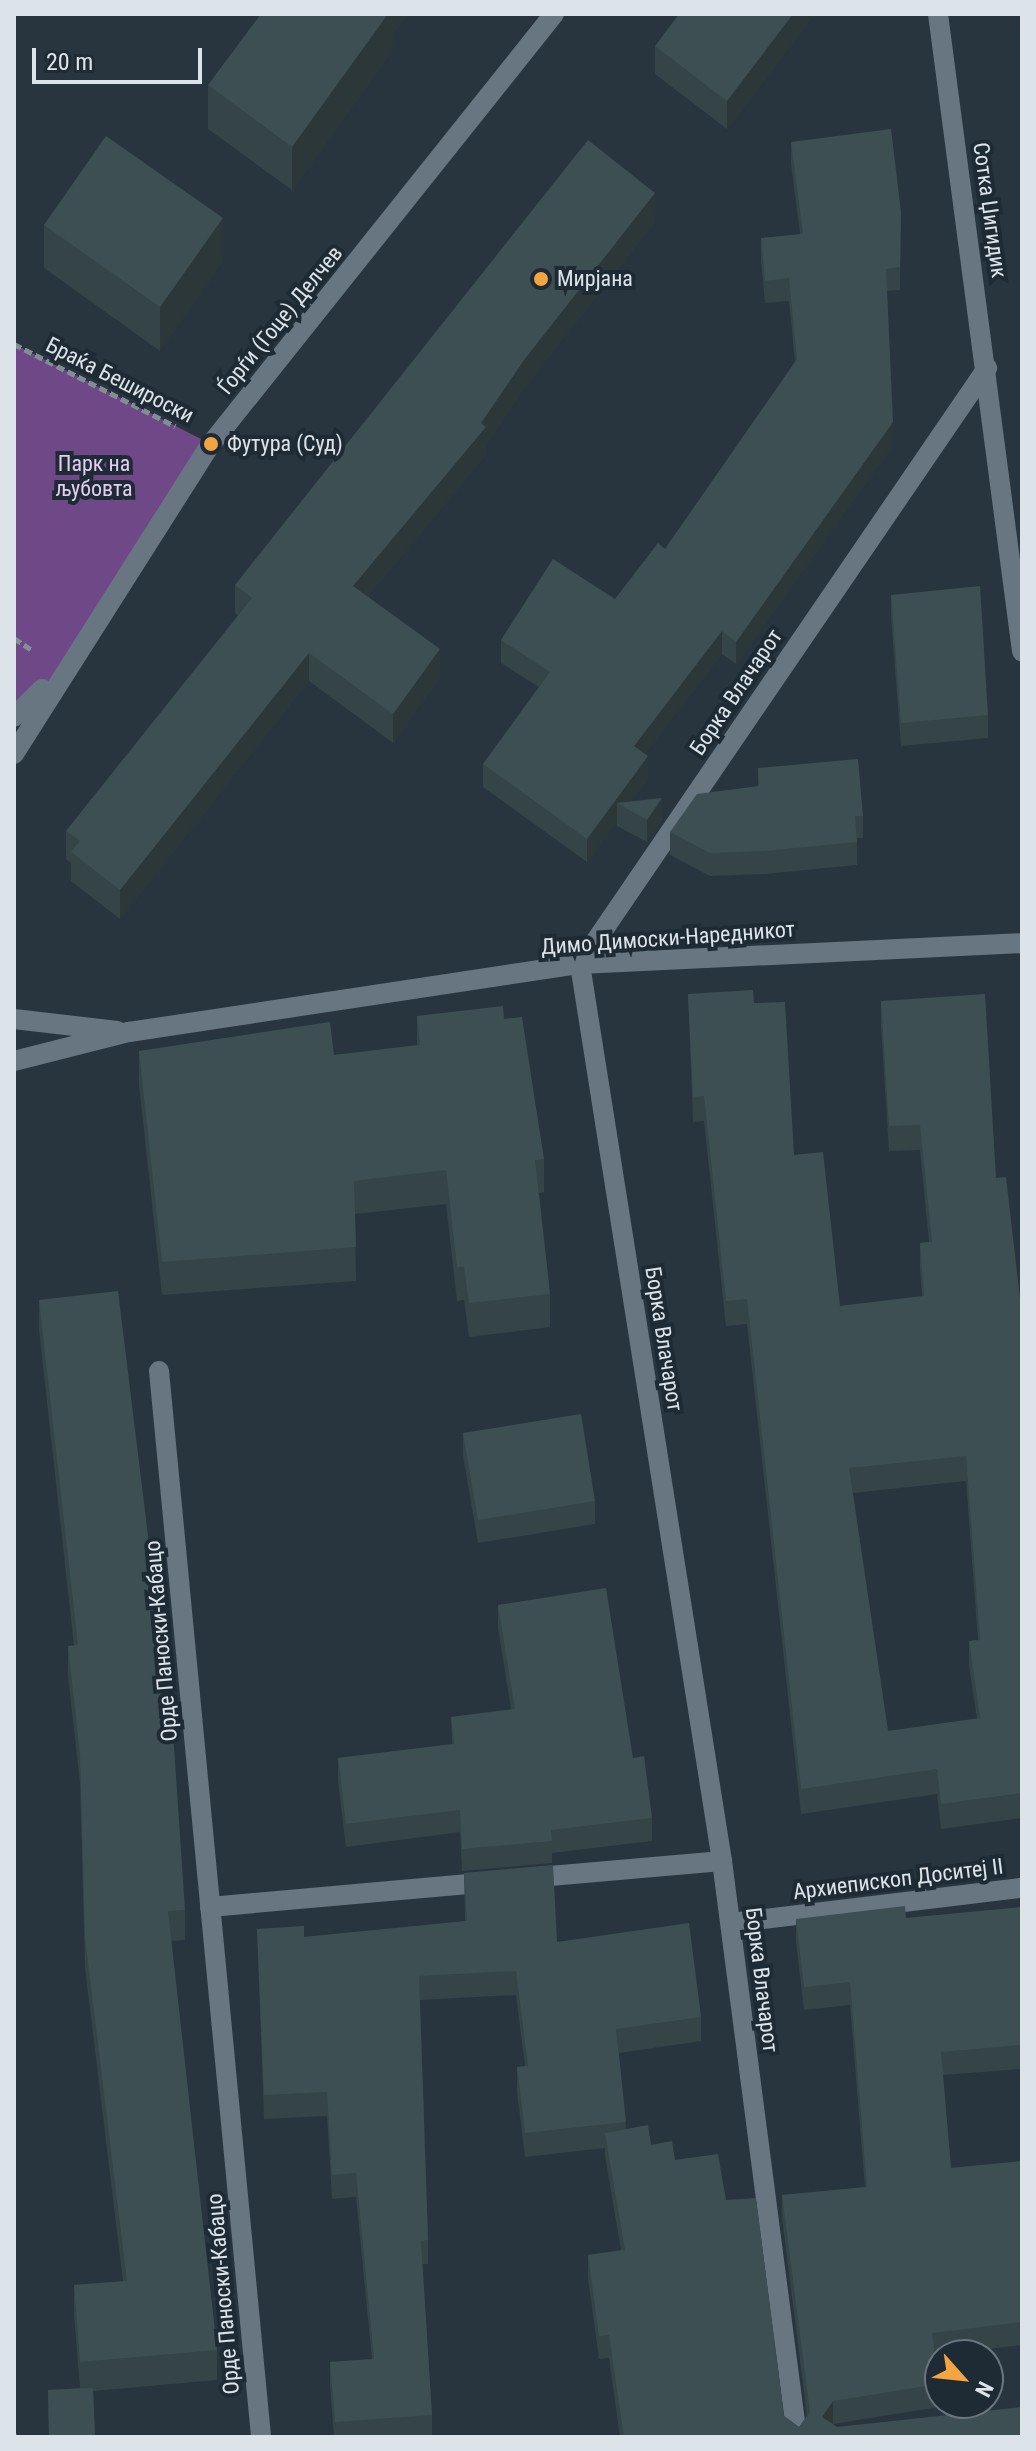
<!DOCTYPE html>
<meta charset="utf-8">
<style>
body{margin:0}
#map{position:relative;width:1036px;height:2451px;overflow:hidden;background:#29353e;font-family:"Roboto Condensed",sans-serif}
div>[style]{position:absolute}
.green>*{inset:0;background:#6e4887}
.path>*{height:5px;margin-top:-2.5px;transform-origin:0;background:repeating-linear-gradient(90deg,#838d94 0 8px,transparent 0 12px)}
.street>*{height:20px;margin:-10px;padding:0 10px;transform-origin:10px;border-radius:10px;background:#687681}
.secondary>*{height:20px;margin:-10px;padding:0 10px;transform-origin:10px;border-radius:10px;background:#687681}
.wall>*{inset:0;background:#344447}
.shaded-wall>*{inset:0;background:#2b3739}
.building>*{inset:0;background:#3d4f52}
.dots>*{width:22px;height:22px;translate:-50% -50%;box-sizing:border-box;border:4px solid #1f2b34;border-radius:50%}
span{translate:-50% -50%;white-space:nowrap;text-align:center;line-height:1.15;-webkit-text-stroke:8px #1f2b34;paint-order:stroke}
.street-label{font-size:22px;color:#dce4ea}
.poi-label{font-size:22px;color:#dce4ea}
.left{translate:0 -50%;text-align:left}
.park-label{font-size:22px;color:#e3cdf3}
.frame{position:absolute;inset:0;border:16px solid #dce4ea;pointer-events:none}
.north{position:absolute;left:924px;top:2339px;width:80px;height:80px;box-sizing:border-box;background:#1f2b34;border:2px solid #6b757d;border-radius:50%;rotate:117deg;font-size:22px;font-weight:700;line-height:32px;text-align:center;color:#dce4ea}
.north::after{content:'';display:block;margin:auto;width:28px;height:36px;background:#f2a541;clip-path:polygon(50% 0,100% 100%,50% 72%,0 100%)}
.scale{position:absolute;left:32px;top:48px;width:170px;height:36px;box-sizing:border-box;border:4px solid #dce4ea;border-top:0;padding-left:10px;font-size:24px;line-height:28px;white-space:nowrap;color:#dce4ea;-webkit-text-stroke:6px #1f2b34;paint-order:stroke}
</style>
<div id="map">
<div class="green">
<i style="clip-path:polygon(14px 344px,211px 444px,62px 669px,14px 717px)"></i>
</div>
<div class="path">
<i style="left:14px;top:344px;width:181px;rotate:27deg"></i>
<i style="left:14px;top:638px;width:23px;rotate:34deg"></i>
<i style="left:14px;top:2433px;width:4px;rotate:90deg"></i>
</div>
<div class="street">
<i style="left:938px;top:14px;width:643px;rotate:82.49deg"></i>
<i style="left:14px;top:1019px;width:104px;rotate:6.6deg"></i>
<i style="left:14px;top:1061px;width:119px;rotate:-14.2deg"></i>
<i style="left:129px;top:1032px;width:456px;rotate:-8.6deg"></i>
<i style="left:580px;top:964px;width:442px;rotate:-2.7deg"></i>
<i style="left:159px;top:1371px;width:1071px;rotate:84.53deg"></i>
<i style="left:527px;top:1878px;width:196px;rotate:-5deg"></i>
<i style="left:210px;top:1907px;width:282px;rotate:-5.1deg"></i>
<i style="left:731px;top:1923px;width:293px;rotate:-6.9deg"></i>
<i style="left:797px;top:2437px;width:581px;rotate:-97.42deg"></i>
<i style="left:722px;top:1861px;width:908px;rotate:-99deg"></i>
<i style="left:580px;top:964px;width:722px;rotate:-55.67deg"></i>
</div>
<div class="secondary">
<i style="left:14px;top:717px;width:40px;rotate:-45deg"></i>
<i style="left:14px;top:754px;width:367px;rotate:-57.6deg"></i>
<i style="left:211px;top:444px;width:550px;rotate:-51.42deg"></i>
</div>
<div class="wall">
<i style="clip-path:polygon(261px 14px,408px 14px,393px 34px,393px 50px,292px 190px,208px 129px,208px 85px)"></i>
<i style="clip-path:polygon(815px 14px,727px 129px,655px 74px,655px 46px)"></i>
<i style="clip-path:polygon(791px 142px,901px 212px,900px 290px,887px 291px,893px 445px,736px 664px,722px 654px,645px 754px,648px 779px,631px 801px,662px 820px,647px 842px,617px 826px,617px 821px,587px 862px,483px 787px,483px 764px,539px 687px,501px 663px,501px 640px,615px 599px,665px 549px,795px 362px,789px 301px,765px 303px,761px 261px,761px 238px,800px 234px,791px 164px)"></i>
<i style="clip-path:polygon(655px 222px,524px 388px,486px 445px,486px 455px,368px 596px,440px 677px,393px 743px,309px 681px,120px 919px,71px 881px,71px 863px,66px 859px,66px 831px,238px 616px,235px 613px,235px 585px)"></i>
<i style="clip-path:polygon(44px 225px,223px 261px,160px 351px,44px 268px)"></i>
<i style="clip-path:polygon(891px 595px,988px 715px,988px 738px,901px 746px,891px 617px)"></i>
<i style="clip-path:polygon(758px 768px,863px 816px,863px 838px,857px 838px,857px 865px,765px 874px,710px 876px,670px 855px,670px 832px,758px 786px)"></i>
<i style="clip-path:polygon(evenodd,688px 994px,754px 1003px,794px 1155px,840px 1306px,922px 1296px,920px 1268px,920px 1243px,929px 1242px,920px 1150px,889px 1151px,881px 1026px,881px 1001px,996px 1178px,1022px 1316px,1022px 1818px,941px 1829px,937px 1794px,801px 1814px,747px 1324px,726px 1326px,704px 1121px,693px 1122px,688px 994px,966px 1481px,978px 1640px,969px 1641px,969px 1666px,977px 1719px,888px 1731px,853px 1493px,966px 1481px)"></i>
<i style="clip-path:polygon(417px 1016px,504px 1019px,544px 1159px,544px 1192px,539px 1193px,550px 1294px,550px 1327px,469px 1337px,464px 1300px,457px 1301px,446px 1204px,355px 1214px,356px 1281px,162px 1295px,139px 1085px,139px 1051px,334px 1055px,417px 1045px)"></i>
<i style="clip-path:polygon(39px 1300px,185px 1910px,185px 1940px,171px 1941px,217px 2350px,217px 2380px,93px 2391px,95px 2437px,49px 2437px,48px 2390px,80px 2388px,74px 2315px,74px 2285px,123px 2281px,85px 1968px,80px 1783px,68px 1676px,68px 1646px,74px 1646px,39px 1330px)"></i>
<i style="clip-path:polygon(463px 1433px,595px 1501px,595px 1524px,478px 1543px,463px 1456px)"></i>
<i style="clip-path:polygon(498px 1605px,633px 1758px,652px 1818px,652px 1841px,552px 1853px,552px 1863px,462px 1871px,460px 1832px,346px 1847px,338px 1781px,338px 1758px,452px 1744px,451px 1717px,511px 1709px,498px 1628px)"></i>
<i style="clip-path:polygon(464px 1873px,557px 1942px,701px 2017px,701px 2041px,619px 2053px,626px 2129px,675px 2160px,726px 2200px,784px 2416px,799px 2427px,807px 2416px,782px 2218px,782px 2195px,865px 2187px,850px 2005px,804px 2010px,796px 1942px,796px 1919px,906px 1918px,1022px 1907px,1022px 2069px,943px 2075px,951px 2168px,1022px 2161px,1022px 2345px,935px 2355px,939px 2384px,939px 2407px,833px 2424px,837px 2427px,1022px 2437px,620px 2437px,609px 2358px,599px 2359px,588px 2278px,588px 2255px,621px 2250px,605px 2156px,605px 2148px,525px 2157px,517px 2091px,517px 2067px,525px 2066px,516px 1995px,420px 2000px,428px 2240px,428px 2264px,422px 2264px,432px 2415px,432px 2437px,334px 2437px,330px 2386px,330px 2362px,372px 2359px,356px 2197px,332px 2199px,327px 2116px,264px 2119px,257px 1929px,304px 1937px,465px 1921px)"></i>
</div>
<div class="shaded-wall">
<i style="clip-path:polygon(385px 14px,408px 14px,393px 34px,393px 50px,292px 190px,292px 147px)"></i>
<i style="clip-path:polygon(793px 14px,815px 14px,727px 129px,727px 101px)"></i>
<i style="clip-path:polygon(655px 193px,655px 222px,524px 388px,486px 445px,486px 455px,353px 614px,353px 586px,481px 423px,524px 360px)"></i>
<i style="clip-path:polygon(223px 218px,223px 261px,160px 351px,160px 307px)"></i>
<i style="clip-path:polygon(893px 422px,893px 445px,736px 664px,736px 642px)"></i>
<i style="clip-path:polygon(722px 631px,722px 654px,634px 769px,634px 746px)"></i>
<i style="clip-path:polygon(440px 649px,440px 677px,393px 743px,393px 714px)"></i>
<i style="clip-path:polygon(309px 653px,309px 681px,120px 919px,120px 890px)"></i>
<i style="clip-path:polygon(648px 756px,648px 779px,626px 808px,617px 803px,617px 821px,587px 862px,587px 839px)"></i>
<i style="clip-path:polygon(662px 798px,662px 820px,647px 842px,647px 820px)"></i>
<i style="clip-path:polygon(833px 2401px,833px 2424px,822px 2417px)"></i>
</div>
<div class="building">
<i style="clip-path:polygon(261px 14px,388px 14px,292px 147px,208px 85px)"></i>
<i style="clip-path:polygon(679px 14px,793px 14px,727px 101px,655px 46px)"></i>
<i style="clip-path:polygon(891px 129px,901px 212px,900px 267px,886px 269px,893px 422px,736px 642px,722px 631px,634px 746px,648px 756px,587px 839px,483px 764px,550px 672px,501px 640px,553px 559px,615px 599px,658px 543px,665px 549px,797px 359px,789px 278px,765px 281px,761px 238px,803px 234px,791px 142px)"></i>
<i style="clip-path:polygon(106px 136px,223px 218px,160px 307px,44px 225px)"></i>
<i style="clip-path:polygon(588px 140px,655px 193px,524px 360px,481px 423px,486px 427px,353px 586px,440px 649px,393px 714px,309px 653px,120px 890px,71px 852px,80px 841px,66px 831px,252px 598px,235px 585px)"></i>
<i style="clip-path:polygon(980px 586px,988px 715px,901px 723px,891px 595px)"></i>
<i style="clip-path:polygon(858px 759px,863px 816px,855px 816px,857px 842px,765px 851px,710px 853px,670px 832px,697px 794px,759px 786px,758px 768px)"></i>
<i style="clip-path:polygon(662px 798px,647px 820px,617px 803px)"></i>
<i style="clip-path:polygon(evenodd,753px 990px,754px 1003px,785px 1002px,794px 1155px,823px 1152px,840px 1306px,924px 1296px,920px 1243px,932px 1242px,920px 1125px,889px 1126px,881px 1001px,985px 994px,996px 1178px,1006px 1177px,1022px 1316px,1022px 1793px,941px 1804px,937px 1769px,801px 1789px,747px 1299px,726px 1301px,704px 1096px,693px 1097px,688px 994px,753px 990px,966px 1456px,980px 1640px,969px 1641px,980px 1718px,888px 1731px,849px 1468px,966px 1456px)"></i>
<i style="clip-path:polygon(503px 1006px,504px 1019px,522px 1017px,544px 1159px,535px 1160px,550px 1294px,469px 1303px,464px 1267px,457px 1267px,446px 1170px,354px 1181px,356px 1247px,162px 1262px,139px 1051px,330px 1022px,334px 1055px,420px 1045px,417px 1016px)"></i>
<i style="clip-path:polygon(118px 1291px,174px 1747px,185px 1910px,168px 1911px,217px 2350px,80px 2362px,74px 2285px,127px 2281px,85px 1938px,80px 1754px,68px 1646px,78px 1645px,39px 1300px)"></i>
<i style="clip-path:polygon(581px 1414px,595px 1501px,478px 1520px,463px 1433px)"></i>
<i style="clip-path:polygon(606px 1588px,633px 1758px,644px 1756px,652px 1818px,551px 1830px,552px 1841px,462px 1849px,460px 1810px,346px 1824px,338px 1758px,454px 1744px,451px 1717px,515px 1709px,498px 1605px)"></i>
<i style="clip-path:polygon(553px 1865px,557px 1942px,689px 1923px,701px 2017px,616px 2029px,626px 2122px,525px 2133px,517px 2067px,528px 2066px,516px 1971px,419px 1976px,428px 2240px,421px 2241px,432px 2415px,335px 2422px,330px 2362px,374px 2359px,356px 2173px,332px 2175px,327px 2092px,264px 2095px,257px 1929px,304px 1926px,304px 1937px,467px 1921px,464px 1873px)"></i>
<i style="clip-path:polygon(905px 1906px,906px 1918px,1022px 1907px,1022px 2045px,941px 2052px,951px 2168px,1022px 2161px,1022px 2322px,932px 2333px,939px 2384px,833px 2401px,822px 2417px,837px 2427px,1022px 2407px,1022px 2437px,624px 2437px,609px 2335px,599px 2336px,588px 2255px,625px 2250px,605px 2133px,648px 2125px,651px 2145px,672px 2141px,675px 2160px,718px 2154px,726px 2200px,756px 2198px,784px 2416px,799px 2427px,810px 2412px,782px 2195px,867px 2187px,850px 1982px,804px 1987px,796px 1919px)"></i>
<i style="clip-path:polygon(93px 2388px,95px 2437px,49px 2437px,48px 2390px)"></i>
</div>
<div class="dots">
<i style="left:541px;top:279px;background:#f2a541"></i>
<i style="left:211px;top:444px;background:#f2a541"></i>
</div>
<div class="street-label">
<span style="left:990px;top:210px;rotate:82deg">Сотка Џигидик</span>
<span style="left:280px;top:320px;rotate:-51deg">Ѓорѓи (Гоце) Делчев</span>
<span style="left:120px;top:380px;rotate:27deg">Браќа Бешироски</span>
<span style="left:736px;top:692px;rotate:-56deg">Борка Влачарот</span>
<span style="left:668px;top:938px;rotate:-4deg">Димо Димоски-Наредникот</span>
<span style="left:664px;top:1339px;rotate:81deg">Борка Влачарот</span>
<span style="left:161px;top:1641px;rotate:-95deg">Орде Паноски-Кабацо</span>
<span style="left:898px;top:1879px;rotate:-7deg">Архиепископ Доситеј II</span>
<span style="left:762px;top:1980px;rotate:83deg">Борка Влачарот</span>
<span style="left:223px;top:2294px;rotate:-95deg">Орде Паноски-Кабацо</span>
</div>
<div class="poi-label">
<span class="left" style="left:557px;top:279px">Мирјана</span>
<span class="left" style="left:227px;top:444px">Футура (Суд)</span>
</div>
<div class="park-label">
<span style="left:94px;top:476px">Парк на<br>љубовта</span>
</div>
<div class="frame"></div>
<div class="north">N</div>
<div class="scale">20 m</div>
</div>
